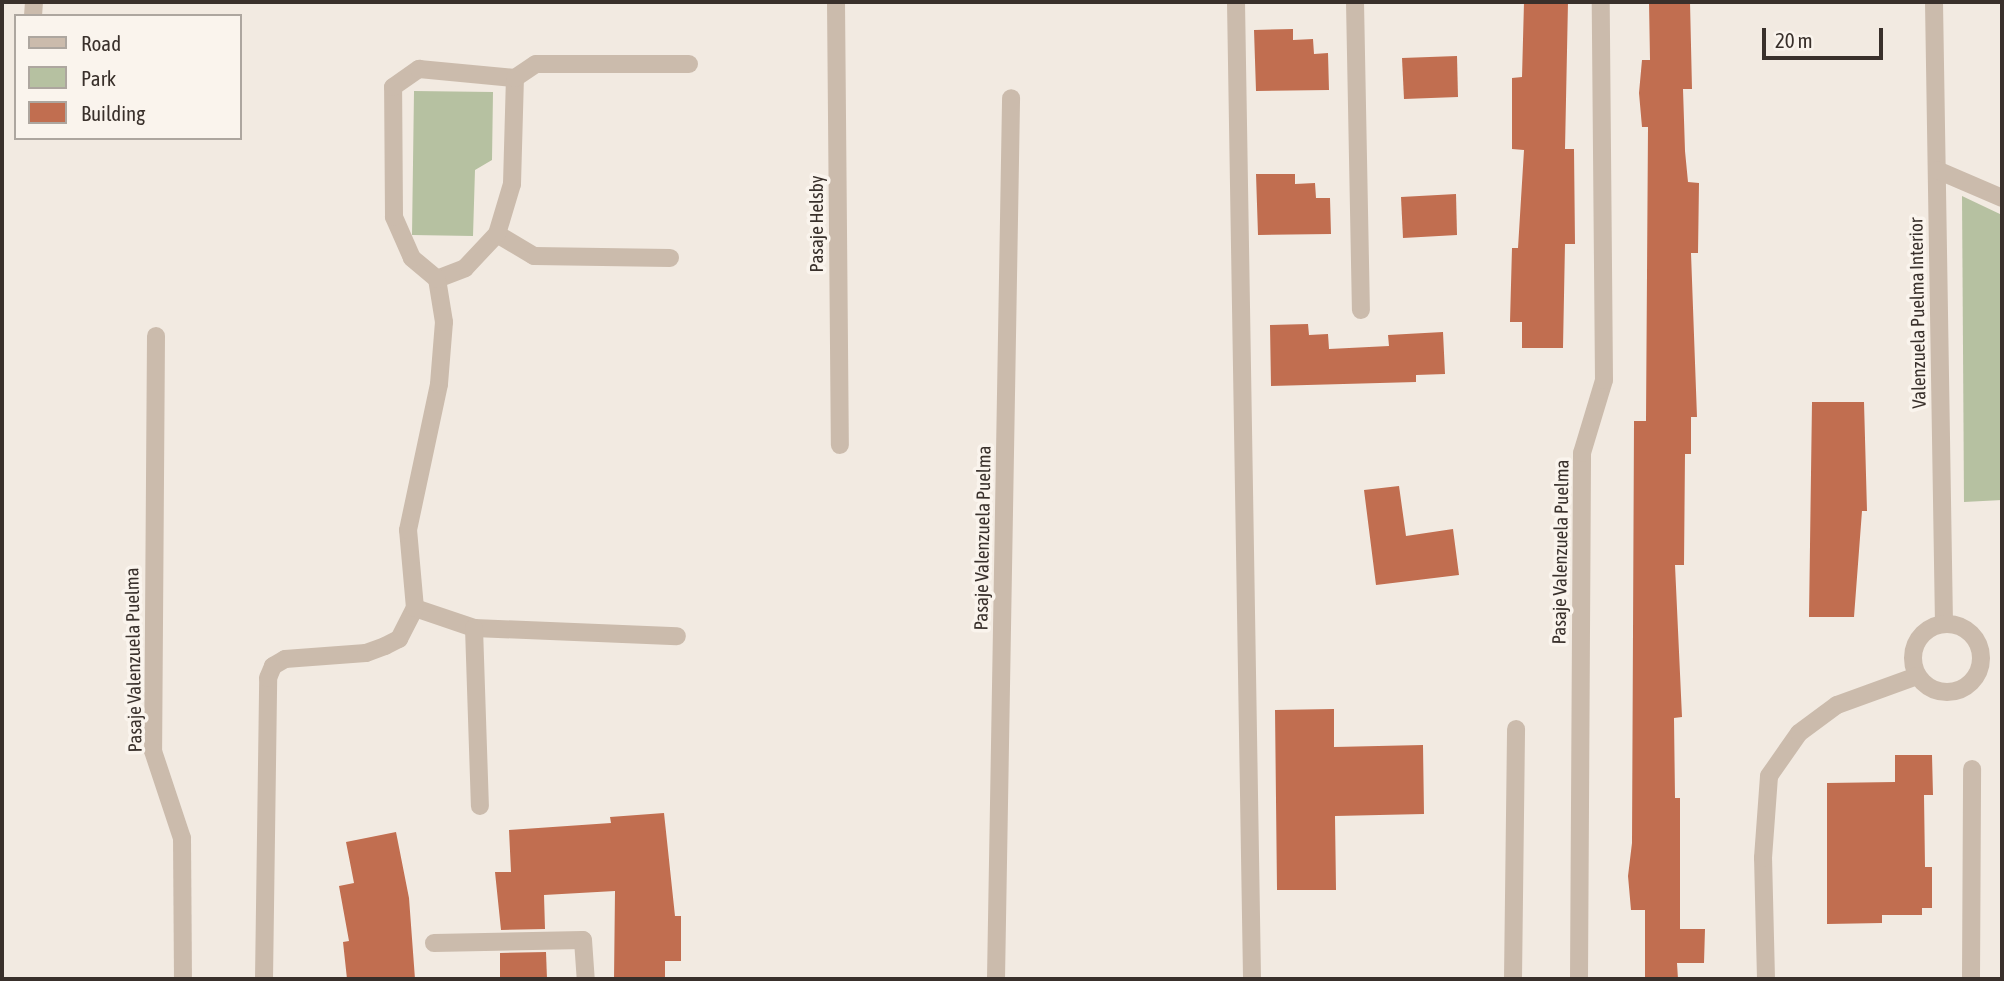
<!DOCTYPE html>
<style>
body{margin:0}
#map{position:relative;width:2004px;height:981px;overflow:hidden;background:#f2eae1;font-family:"Asap Condensed",sans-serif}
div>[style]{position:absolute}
.green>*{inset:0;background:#b6c1a1}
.building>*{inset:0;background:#c16e50}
.minor>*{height:18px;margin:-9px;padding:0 9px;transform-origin:9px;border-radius:9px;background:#cbbbac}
.minor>.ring{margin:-9px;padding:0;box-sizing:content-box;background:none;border:18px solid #cbbbac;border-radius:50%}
span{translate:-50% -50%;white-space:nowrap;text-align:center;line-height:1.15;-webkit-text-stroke:7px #faf4ed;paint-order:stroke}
.street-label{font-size:19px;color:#39302b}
.frame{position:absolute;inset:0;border:4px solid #39302b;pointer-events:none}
.legend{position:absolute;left:14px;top:14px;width:228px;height:126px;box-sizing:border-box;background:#faf4ed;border:2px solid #ada69f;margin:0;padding:9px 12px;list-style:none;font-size:21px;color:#39302b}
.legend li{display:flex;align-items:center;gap:14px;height:35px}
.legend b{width:35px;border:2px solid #ada69f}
.scale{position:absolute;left:1762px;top:28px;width:121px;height:32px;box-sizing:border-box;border:4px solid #39302b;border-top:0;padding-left:9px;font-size:21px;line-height:24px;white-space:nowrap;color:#39302b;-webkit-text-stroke:5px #faf4ed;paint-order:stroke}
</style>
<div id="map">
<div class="green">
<i style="clip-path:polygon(414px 91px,493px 92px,492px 160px,475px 170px,473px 236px,412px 235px)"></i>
<i style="clip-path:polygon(1962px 196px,2002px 215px,2002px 500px,1964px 502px)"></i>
</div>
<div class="building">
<i style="clip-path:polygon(1524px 2px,1568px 2px,1565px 149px,1574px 149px,1575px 244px,1565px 244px,1563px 348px,1522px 348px,1522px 322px,1510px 322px,1512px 248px,1518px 248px,1524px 150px,1512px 149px,1512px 78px,1522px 77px)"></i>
<i style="clip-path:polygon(1649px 2px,1690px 2px,1692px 89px,1683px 89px,1685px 151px,1688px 182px,1699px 183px,1698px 253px,1691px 253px,1697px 417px,1691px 417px,1691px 454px,1685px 454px,1684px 565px,1675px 565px,1682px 717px,1674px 718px,1675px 798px,1680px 798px,1680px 929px,1705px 929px,1704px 963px,1677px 963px,1678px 979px,1645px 979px,1645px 910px,1631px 910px,1628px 876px,1632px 843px,1634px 421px,1646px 421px,1648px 127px,1642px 127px,1639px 93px,1642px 60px,1650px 60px)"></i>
<i style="clip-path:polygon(1293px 29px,1293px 40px,1313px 39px,1314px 54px,1328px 53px,1329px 90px,1256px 91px,1254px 30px)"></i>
<i style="clip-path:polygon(1457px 56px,1458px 97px,1404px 99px,1402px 58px)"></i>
<i style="clip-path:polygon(1256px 174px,1295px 174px,1295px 184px,1315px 183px,1316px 198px,1330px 198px,1331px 234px,1258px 235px)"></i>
<i style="clip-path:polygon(1456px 194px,1457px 235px,1403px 238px,1401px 197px)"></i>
<i style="clip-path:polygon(1308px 324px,1309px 335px,1328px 334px,1329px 349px,1389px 346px,1388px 335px,1443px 332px,1445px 374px,1416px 375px,1416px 382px,1271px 386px,1270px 325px)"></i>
<i style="clip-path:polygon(1812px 402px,1864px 402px,1867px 511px,1862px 511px,1854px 617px,1809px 617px)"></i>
<i style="clip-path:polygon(1399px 486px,1406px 536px,1453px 529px,1459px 575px,1376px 585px,1364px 490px)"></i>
<i style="clip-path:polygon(1334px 709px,1334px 747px,1423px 745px,1424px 814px,1335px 816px,1336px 890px,1277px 890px,1275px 710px)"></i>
<i style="clip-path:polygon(1895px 755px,1932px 755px,1933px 795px,1924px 795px,1925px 867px,1932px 867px,1932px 908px,1922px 908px,1922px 915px,1882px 915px,1882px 923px,1827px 924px,1827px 783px,1895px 782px)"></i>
<i style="clip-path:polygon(664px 813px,675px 916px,681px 916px,681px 961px,665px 961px,665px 979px,614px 979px,615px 891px,544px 895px,545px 929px,501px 930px,495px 872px,511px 872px,509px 830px,611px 823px,610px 817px)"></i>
<i style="clip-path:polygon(396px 832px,409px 898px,415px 979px,347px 979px,343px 942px,349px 941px,339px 886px,354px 883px,346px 842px)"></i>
<i style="clip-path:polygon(546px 952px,547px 979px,500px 979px,500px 953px)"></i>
</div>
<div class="minor">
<i style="left:836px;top:2px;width:443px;rotate:89.5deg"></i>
<i style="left:1236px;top:2px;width:977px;rotate:89.06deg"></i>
<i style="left:1355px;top:2px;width:308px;rotate:88.9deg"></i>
<i style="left:1934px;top:2px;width:621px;rotate:89.08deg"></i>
<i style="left:33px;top:16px;width:14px;rotate:-86deg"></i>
<i style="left:1937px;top:170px;width:71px;rotate:23.3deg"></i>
<i style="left:497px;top:234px;width:43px;rotate:30.7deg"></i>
<i style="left:534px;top:256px;width:136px;rotate:0.8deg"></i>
<i style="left:437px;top:279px;width:30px;rotate:-21deg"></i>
<i style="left:465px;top:268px;width:47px;rotate:-46.7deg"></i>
<i style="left:497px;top:234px;width:52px;rotate:-73.3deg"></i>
<i style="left:512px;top:184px;width:106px;rotate:-88.4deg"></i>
<i style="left:156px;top:336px;width:415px;rotate:90.4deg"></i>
<i style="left:153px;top:751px;width:92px;rotate:71.6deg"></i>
<i style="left:182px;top:838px;width:141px;rotate:89.6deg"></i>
<i style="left:415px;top:608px;width:62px;rotate:18.7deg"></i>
<i style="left:474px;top:628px;width:203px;rotate:2.3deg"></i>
<i class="ring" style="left:1913px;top:624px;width:50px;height:50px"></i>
<i style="left:474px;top:628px;width:178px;rotate:88.1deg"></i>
<i style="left:434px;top:943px;width:149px;rotate:-1.2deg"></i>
<i style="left:583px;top:940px;width:39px;rotate:86deg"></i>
<i style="left:264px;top:979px;width:301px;rotate:-89.2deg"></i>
<i style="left:268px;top:678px;width:13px;rotate:-67deg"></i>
<i style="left:273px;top:666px;width:14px;rotate:-30deg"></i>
<i style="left:285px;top:659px;width:81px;rotate:-4.2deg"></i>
<i style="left:366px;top:653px;width:20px;rotate:-20deg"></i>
<i style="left:385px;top:646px;width:16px;rotate:-27deg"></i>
<i style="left:399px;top:639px;width:35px;rotate:-63deg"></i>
<i style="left:415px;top:608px;width:78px;rotate:-95.1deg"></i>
<i style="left:408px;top:530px;width:149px;rotate:-78deg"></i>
<i style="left:439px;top:384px;width:62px;rotate:-85.4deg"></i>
<i style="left:444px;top:322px;width:44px;rotate:-99.2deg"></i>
<i style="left:437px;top:279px;width:33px;rotate:-140deg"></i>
<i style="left:412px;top:258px;width:45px;rotate:-113.7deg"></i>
<i style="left:394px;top:217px;width:130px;rotate:-90.4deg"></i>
<i style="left:393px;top:87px;width:32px;rotate:-35deg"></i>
<i style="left:419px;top:69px;width:96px;rotate:5.4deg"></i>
<i style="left:515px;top:78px;width:25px;rotate:-34deg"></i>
<i style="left:536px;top:64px;width:153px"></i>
<i style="left:996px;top:979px;width:881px;rotate:-89.02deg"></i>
<i style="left:1513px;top:979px;width:250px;rotate:-89.3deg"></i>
<i style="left:1579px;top:979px;width:526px;rotate:-89.67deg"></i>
<i style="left:1582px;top:453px;width:76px;rotate:-73.2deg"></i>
<i style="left:1604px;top:380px;width:378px;rotate:-90.5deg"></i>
<i style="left:1766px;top:979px;width:121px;rotate:-91.4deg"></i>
<i style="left:1763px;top:858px;width:82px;rotate:-85.8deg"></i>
<i style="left:1769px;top:776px;width:52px;rotate:-55.1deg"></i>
<i style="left:1799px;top:733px;width:47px;rotate:-36.4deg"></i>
<i style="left:1837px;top:705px;width:85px;rotate:-19.9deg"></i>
<i style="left:1971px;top:979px;width:210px;rotate:-89.7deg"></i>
</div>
<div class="street-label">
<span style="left:817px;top:224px;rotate:-90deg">Pasaje Helsby</span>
<span style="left:1918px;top:313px;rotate:-91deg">Valenzuela Puelma Interior</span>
<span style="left:983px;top:538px;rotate:-89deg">Pasaje Valenzuela Puelma</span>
<span style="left:1561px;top:552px;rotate:-89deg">Pasaje Valenzuela Puelma</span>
<span style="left:134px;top:660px;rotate:-91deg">Pasaje Valenzuela Puelma</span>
</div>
<div class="frame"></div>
<ul class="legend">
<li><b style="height:9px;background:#cbbbac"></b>Road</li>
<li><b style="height:19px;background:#b6c1a1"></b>Park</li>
<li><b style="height:19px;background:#c16e50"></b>Building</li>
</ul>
<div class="scale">20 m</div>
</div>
